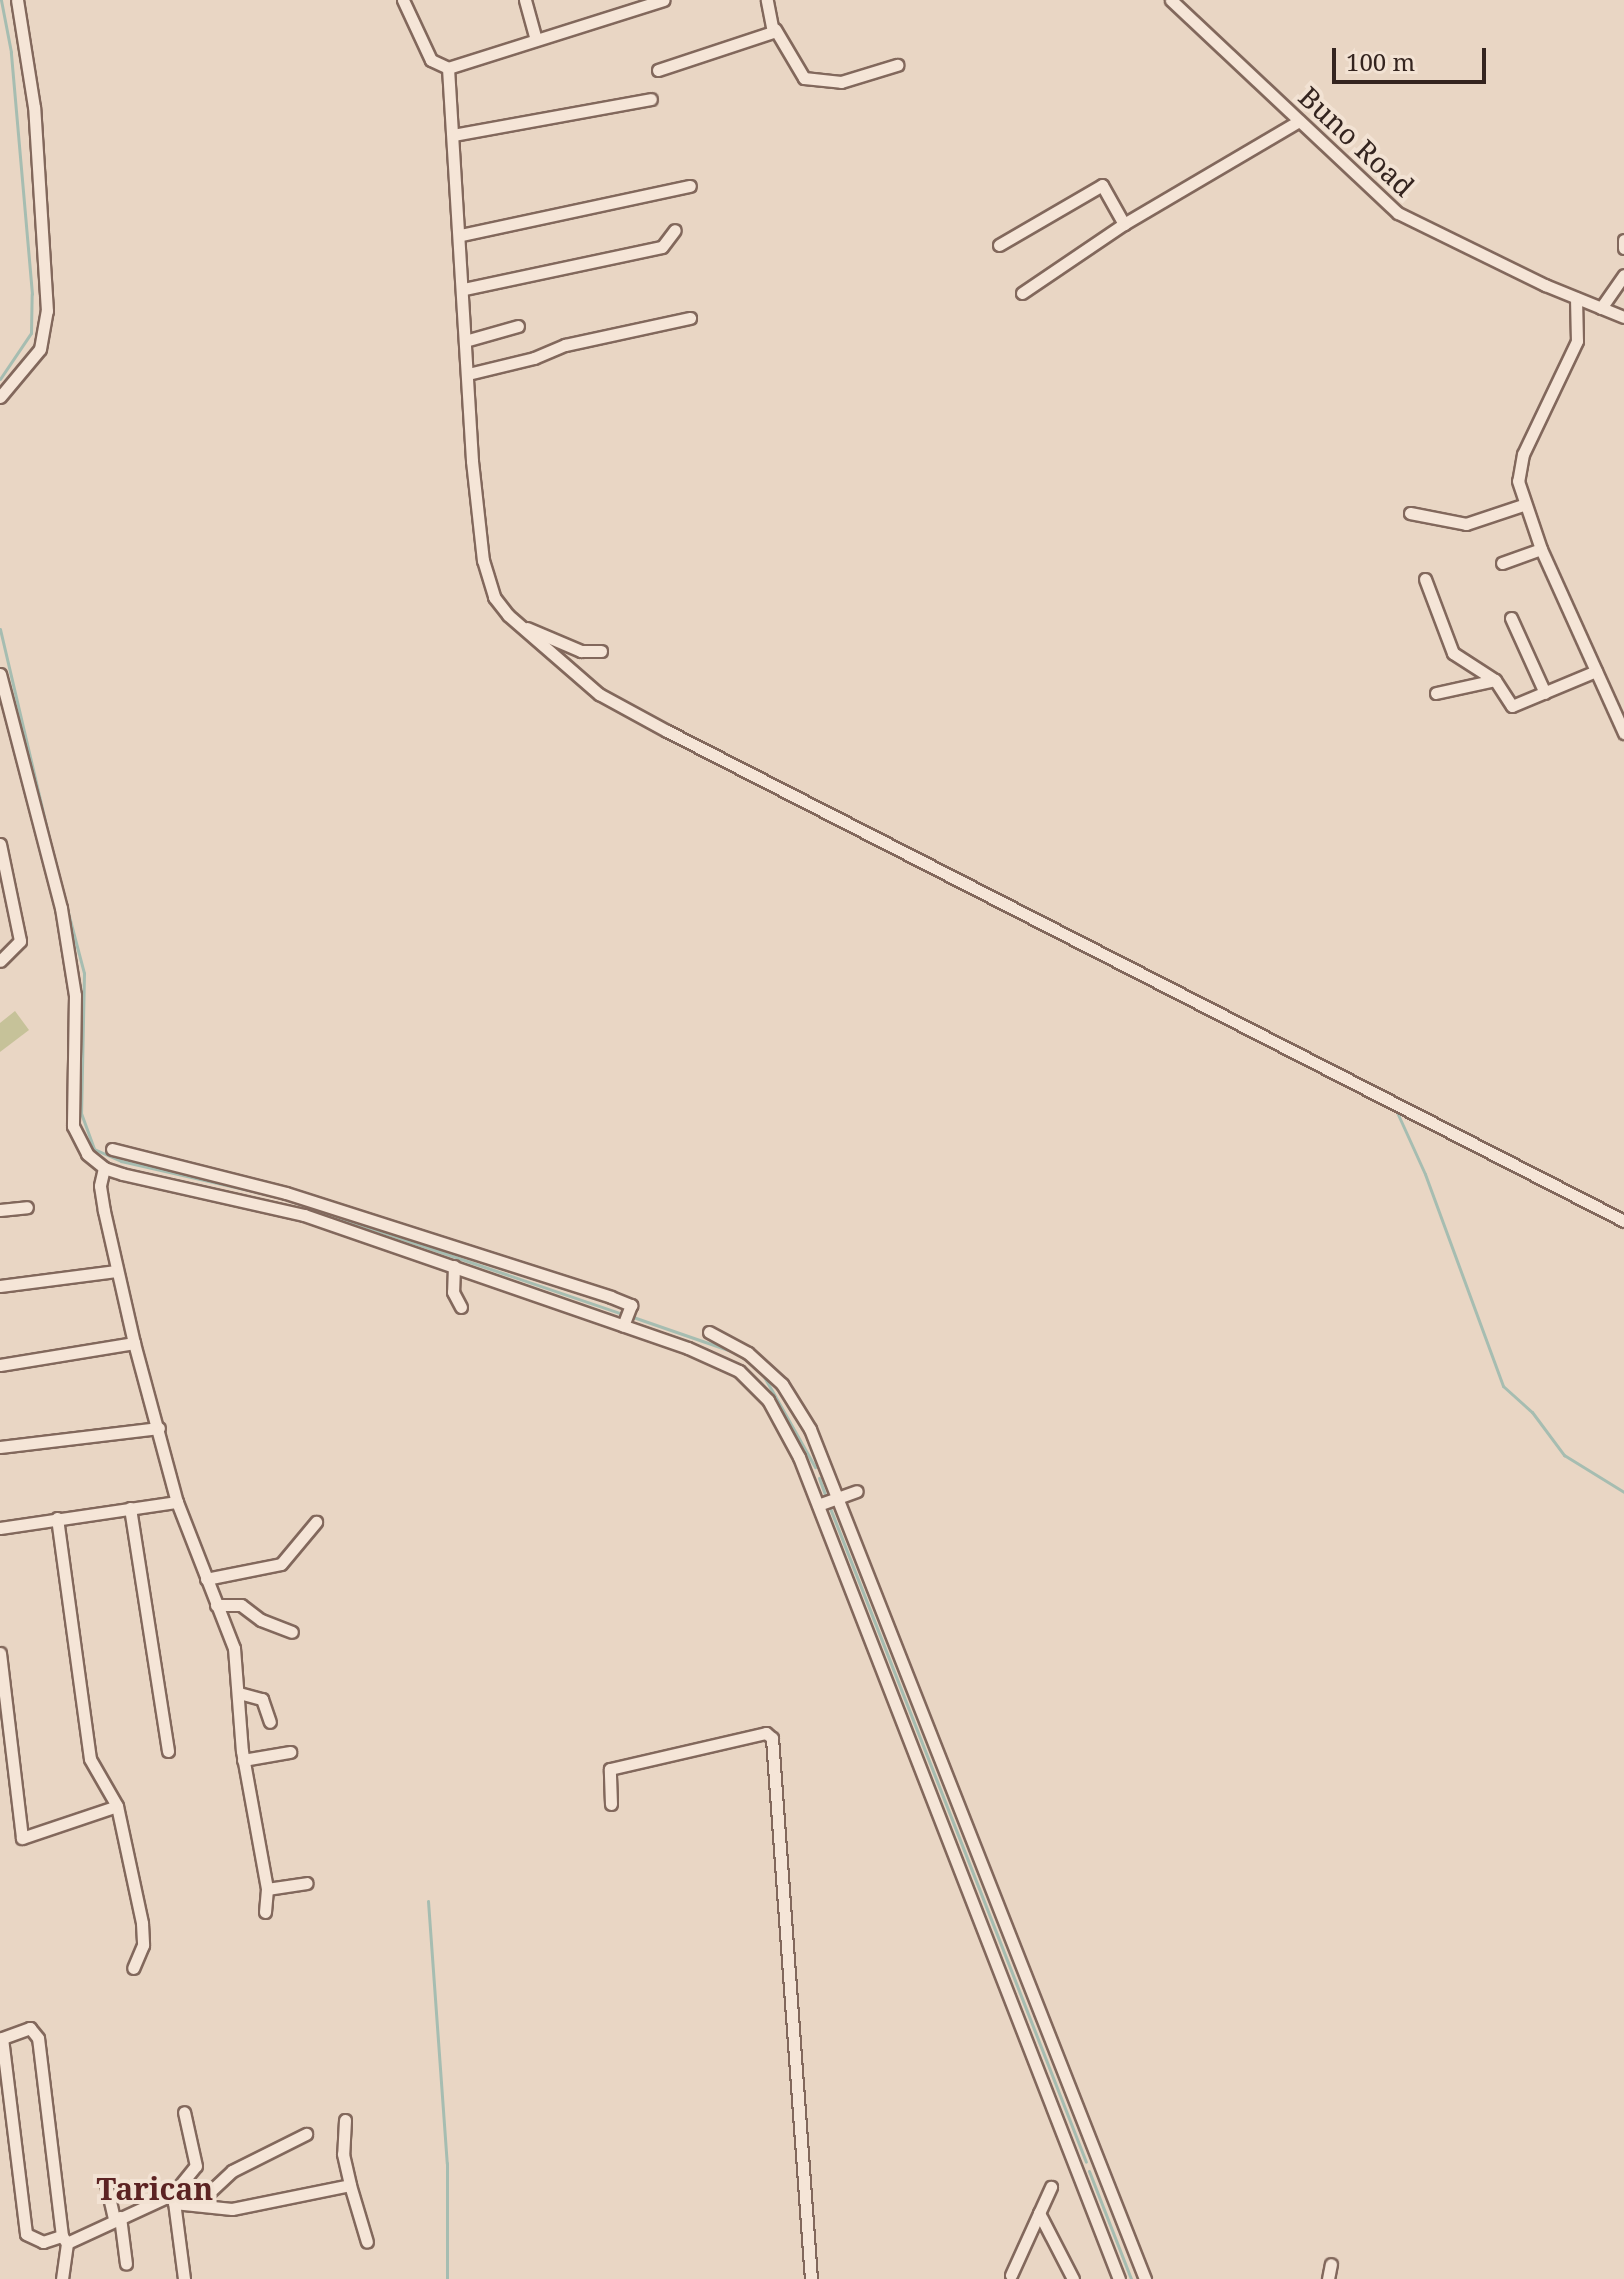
<!DOCTYPE html>
<style>
body{margin:0}
#map{position:relative;width:1624px;height:2279px;overflow:hidden;background:#e9d6c4;font-family:"Noto Serif",serif}
div>[style]{position:absolute}
.green>*{inset:0;background:#c6c299}
.stream>*{height:3px;margin:-1.5px;padding:0 1.5px;transform-origin:1.5px;border-radius:1.5px;background:#a6bdb1}
.roads{filter:drop-shadow(2px 0 #82685c) drop-shadow(-2px 0 #82685c) drop-shadow(0 2px #82685c) drop-shadow(0 -2px #82685c)}
.minor>*{height:11px;margin:-5.5px;padding:0 5.5px;transform-origin:5.5px;border-radius:5.5px;background:#f5e5d7}
span{translate:-50% -50%;white-space:nowrap;text-align:center;line-height:1.15;-webkit-text-stroke:8px #f2e2d3;paint-order:stroke}
.street-label{font-size:28px;color:#34241f}
.neighbourhood-label{font-size:30px;color:#5c2323;font-weight:700}
.scale{position:absolute;left:1332px;top:48px;width:154px;height:36px;box-sizing:border-box;border:4px solid #34241f;border-top:0;padding-left:10px;font-size:24px;line-height:28px;white-space:nowrap;color:#34241f;-webkit-text-stroke:6px #f2e2d3;paint-order:stroke}
</style>
<div id="map">
<div class="green">
<i style="clip-path:polygon(15px 1011px,29px 1030px,0 1052px,0 1023px)"></i>
</div>
<div class="stream">
<i style="left:0;top:379px;width:55px;rotate:-56deg"></i>
<i style="left:31px;top:333px;width:39px;rotate:-89deg"></i>
<i style="left:32px;top:294px;width:243px;rotate:-95deg"></i>
<i style="left:11px;top:52px;width:53px;rotate:-100.9deg"></i>
<i style="left:0;top:629px;width:236px;rotate:76.8deg"></i>
<i style="left:66px;top:905px;width:70px;rotate:75.2deg"></i>
<i style="left:84px;top:973px;width:140px;rotate:91.2deg"></i>
<i style="left:81px;top:1113px;width:38px;rotate:70deg"></i>
<i style="left:94px;top:1149px;width:30px;rotate:24deg"></i>
<i style="left:121px;top:1161px;width:165px;rotate:12.9deg"></i>
<i style="left:282px;top:1198px;width:357px;rotate:18.8deg"></i>
<i style="left:1396px;top:1110px;width:70px;rotate:65.6deg"></i>
<i style="left:1425px;top:1174px;width:226px;rotate:69.8deg"></i>
<i style="left:1503px;top:1386px;width:39px;rotate:42deg"></i>
<i style="left:1532px;top:1412px;width:54px;rotate:53.3deg"></i>
<i style="left:1564px;top:1455px;width:70px;rotate:31.7deg"></i>
<i style="left:633px;top:1317px;width:107px;rotate:19.1deg"></i>
<i style="left:734px;top:1352px;width:24px;rotate:33deg"></i>
<i style="left:762px;top:1373px;width:108px;rotate:60.6deg"></i>
<i style="left:819px;top:1478px;width:23px;rotate:70deg"></i>
<i style="left:830px;top:1508px;width:702px;rotate:68.62deg"></i>
<i style="left:428px;top:1901px;width:263px;rotate:85.9deg"></i>
<i style="left:447px;top:2163px;width:116px;rotate:90deg"></i>
<i style="left:1089px;top:2171px;width:116px;rotate:68.7deg"></i>
</div>
<div class="roads">
<div class="minor">
<i style="left:403px;top:0;width:66px;rotate:65deg"></i>
<i style="left:431px;top:60px;width:19px;rotate:25deg"></i>
<i style="left:448px;top:68px;width:226px;rotate:-17.5deg"></i>
<i style="left:525px;top:0;width:41px;rotate:74.6deg"></i>
<i style="left:1171px;top:0;width:311px;rotate:43.2deg"></i>
<i style="left:1398px;top:213px;width:164px;rotate:26.1deg"></i>
<i style="left:1545px;top:285px;width:85px;rotate:22.1deg"></i>
<i style="left:775px;top:29px;width:57px;rotate:59.4deg"></i>
<i style="left:804px;top:78px;width:37px;rotate:6deg"></i>
<i style="left:841px;top:82px;width:59px;rotate:-16.9deg"></i>
<i style="left:448px;top:68px;width:394px;rotate:86.5deg"></i>
<i style="left:472px;top:461px;width:100px;rotate:83.7deg"></i>
<i style="left:483px;top:560px;width:39px;rotate:73deg"></i>
<i style="left:494px;top:597px;width:23px;rotate:52deg"></i>
<i style="left:508px;top:615px;width:121px;rotate:41deg"></i>
<i style="left:599px;top:694px;width:77px;rotate:28.6deg"></i>
<i style="left:667px;top:731px;width:1075px;rotate:27.11deg"></i>
<i style="left:658px;top:70px;width:121px;rotate:-18.3deg"></i>
<i style="left:773px;top:32px;width:33px;rotate:-101deg"></i>
<i style="left:453px;top:135px;width:201px;rotate:-10.3deg"></i>
<i style="left:461px;top:235px;width:234px;rotate:-12.1deg"></i>
<i style="left:1624px;top:240px;width:8px;rotate:90deg"></i>
<i style="left:999px;top:245px;width:119px;rotate:-30.2deg"></i>
<i style="left:1102px;top:185px;width:45px;rotate:60.6deg"></i>
<i style="left:464px;top:289px;width:202px;rotate:-12deg"></i>
<i style="left:662px;top:247px;width:21px;rotate:-53deg"></i>
<i style="left:1022px;top:293px;width:123px;rotate:-34.1deg"></i>
<i style="left:1124px;top:224px;width:203px;rotate:-30.5deg"></i>
<i style="left:1576px;top:298px;width:43px;rotate:88.7deg"></i>
<i style="left:1577px;top:341px;width:125px;rotate:115.5deg"></i>
<i style="left:1523px;top:454px;width:27px;rotate:100deg"></i>
<i style="left:1518px;top:481px;width:72px;rotate:71.3deg"></i>
<i style="left:1541px;top:549px;width:202px;rotate:65.7deg"></i>
<i style="left:1601px;top:308px;width:40px;rotate:-55.1deg"></i>
<i style="left:465px;top:341px;width:55px;rotate:-15.8deg"></i>
<i style="left:468px;top:374px;width:68px;rotate:-13.6deg"></i>
<i style="left:534px;top:358px;width:34px;rotate:-23deg"></i>
<i style="left:565px;top:345px;width:128px;rotate:-12.2deg"></i>
<i style="left:0;top:397px;width:62px;rotate:-50.2deg"></i>
<i style="left:40px;top:349px;width:39px;rotate:-80deg"></i>
<i style="left:47px;top:311px;width:204px;rotate:-93.6deg"></i>
<i style="left:34px;top:107px;width:108px;rotate:-99deg"></i>
<i style="left:1410px;top:513px;width:57px;rotate:11.1deg"></i>
<i style="left:1466px;top:524px;width:60px;rotate:-18.4deg"></i>
<i style="left:1502px;top:563px;width:41px;rotate:-19.7deg"></i>
<i style="left:1425px;top:579px;width:79px;rotate:69.3deg"></i>
<i style="left:1453px;top:653px;width:50px;rotate:32.7deg"></i>
<i style="left:1495px;top:680px;width:31px;rotate:57deg"></i>
<i style="left:1512px;top:706px;width:91px;rotate:-22.6deg"></i>
<i style="left:1511px;top:618px;width:82px;rotate:65.6deg"></i>
<i style="left:527px;top:628px;width:59px;rotate:23.1deg"></i>
<i style="left:581px;top:651px;width:20px"></i>
<i style="left:0;top:674px;width:242px;rotate:75.4deg"></i>
<i style="left:61px;top:908px;width:88px;rotate:80.9deg"></i>
<i style="left:75px;top:995px;width:131px;rotate:90.9deg"></i>
<i style="left:73px;top:1126px;width:31px;rotate:63deg"></i>
<i style="left:87px;top:1154px;width:22px;rotate:39deg"></i>
<i style="left:104px;top:1168px;width:19px;rotate:18deg"></i>
<i style="left:122px;top:1174px;width:187px;rotate:12.7deg"></i>
<i style="left:304px;top:1215px;width:406px;rotate:19.1deg"></i>
<i style="left:688px;top:1348px;width:56px;rotate:24.3deg"></i>
<i style="left:739px;top:1371px;width:41px;rotate:45deg"></i>
<i style="left:768px;top:1400px;width:65px;rotate:61.5deg"></i>
<i style="left:799px;top:1457px;width:882px;rotate:68.73deg"></i>
<i style="left:1436px;top:693px;width:60px;rotate:-12.4deg"></i>
<i style="left:0;top:844px;width:99px;rotate:78.3deg"></i>
<i style="left:20px;top:941px;width:28px;rotate:135deg"></i>
<i style="left:112px;top:1149px;width:179px;rotate:14.2deg"></i>
<i style="left:286px;top:1193px;width:341px;rotate:17.7deg"></i>
<i style="left:611px;top:1297px;width:22px;rotate:22deg"></i>
<i style="left:631px;top:1305px;width:22px;rotate:111deg"></i>
<i style="left:104px;top:1168px;width:18px;rotate:103deg"></i>
<i style="left:100px;top:1186px;width:25px;rotate:81deg"></i>
<i style="left:104px;top:1211px;width:135px;rotate:77.2deg"></i>
<i style="left:134px;top:1343px;width:165px;rotate:74.9deg"></i>
<i style="left:177px;top:1502px;width:157px;rotate:68.7deg"></i>
<i style="left:234px;top:1648px;width:103px;rotate:85.6deg"></i>
<i style="left:242px;top:1751px;width:140px;rotate:79.7deg"></i>
<i style="left:267px;top:1889px;width:23px;rotate:95deg"></i>
<i style="left:0;top:1210px;width:27px;rotate:-6deg"></i>
<i style="left:454px;top:1266px;width:26px;rotate:92deg"></i>
<i style="left:453px;top:1292px;width:17px;rotate:62deg"></i>
<i style="left:0;top:1286px;width:117px;rotate:-7.4deg"></i>
<i style="left:709px;top:1332px;width:44px;rotate:28.3deg"></i>
<i style="left:748px;top:1353px;width:46px;rotate:42.4deg"></i>
<i style="left:782px;top:1384px;width:53px;rotate:58.1deg"></i>
<i style="left:810px;top:1429px;width:914px;rotate:68.49deg"></i>
<i style="left:0;top:1365px;width:136px;rotate:-9.3deg"></i>
<i style="left:0;top:1447px;width:160px;rotate:-6.8deg"></i>
<i style="left:818px;top:1505px;width:41px;rotate:-19.7deg"></i>
<i style="left:130px;top:1508px;width:246px;rotate:81.1deg"></i>
<i style="left:57px;top:1518px;width:243px;rotate:82.2deg"></i>
<i style="left:90px;top:1759px;width:54px;rotate:60.1deg"></i>
<i style="left:117px;top:1806px;width:120px;rotate:77.9deg"></i>
<i style="left:142px;top:1923px;width:22px;rotate:87deg"></i>
<i style="left:143px;top:1945px;width:25px;rotate:113deg"></i>
<i style="left:0;top:1528px;width:179px;rotate:-8.4deg"></i>
<i style="left:206px;top:1579px;width:76px;rotate:-11.3deg"></i>
<i style="left:281px;top:1564px;width:55px;rotate:-50.2deg"></i>
<i style="left:216px;top:1605px;width:25px"></i>
<i style="left:241px;top:1605px;width:25px;rotate:37deg"></i>
<i style="left:261px;top:1620px;width:33px;rotate:21deg"></i>
<i style="left:0;top:1653px;width:186px;rotate:83.2deg"></i>
<i style="left:22px;top:1838px;width:100px;rotate:-18.6deg"></i>
<i style="left:239px;top:1693px;width:24px;rotate:15deg"></i>
<i style="left:262px;top:1699px;width:24px;rotate:71deg"></i>
<i style="left:243px;top:1760px;width:48px;rotate:-9.7deg"></i>
<i style="left:611px;top:1804px;width:35px;rotate:-92deg"></i>
<i style="left:610px;top:1769px;width:160px;rotate:-13deg"></i>
<i style="left:766px;top:1733px;width:8px;rotate:40deg"></i>
<i style="left:772px;top:1738px;width:542px;rotate:85.88deg"></i>
<i style="left:267px;top:1889px;width:40px;rotate:-8.5deg"></i>
<i style="left:345px;top:2120px;width:34px;rotate:93deg"></i>
<i style="left:343px;top:2154px;width:32px;rotate:77deg"></i>
<i style="left:106px;top:2184px;width:36px;rotate:77deg"></i>
<i style="left:173px;top:2194px;width:36px;rotate:-51deg"></i>
<i style="left:196px;top:2166px;width:55px;rotate:-102.5deg"></i>
<i style="left:199px;top:2202px;width:45px;rotate:-43.2deg"></i>
<i style="left:232px;top:2171px;width:83px;rotate:-26.6deg"></i>
<i style="left:174px;top:2203px;width:58px;rotate:5.9deg"></i>
<i style="left:232px;top:2209px;width:120px;rotate:-11.5deg"></i>
<i style="left:350px;top:2185px;width:59px;rotate:73.4deg"></i>
<i style="left:1039px;top:2213px;width:74px;rotate:62.7deg"></i>
<i style="left:120px;top:2217px;width:47px;rotate:82.7deg"></i>
<i style="left:67px;top:2243px;width:117px;rotate:-24.8deg"></i>
<i style="left:173px;top:2194px;width:86px;rotate:82.6deg"></i>
<i style="left:1011px;top:2275px;width:97px;rotate:-65.6deg"></i>
<i style="left:62px;top:2279px;width:36px;rotate:-82deg"></i>
<i style="left:67px;top:2243px;width:9px;rotate:-126deg"></i>
<i style="left:62px;top:2236px;width:199px;rotate:-96.9deg"></i>
<i style="left:38px;top:2038px;width:13px;rotate:-129deg"></i>
<i style="left:30px;top:2028px;width:30px;rotate:160deg"></i>
<i style="left:2px;top:2038px;width:197px;rotate:83deg"></i>
<i style="left:26px;top:2234px;width:19px;rotate:25deg"></i>
<i style="left:43px;top:2242px;width:20px;rotate:-18deg"></i>
<i style="left:1328px;top:2279px;width:15px;rotate:-79deg"></i>
</div>
</div>
<div class="street-label">
<span style="left:1357px;top:141px;rotate:43deg">Buno Road</span>
</div>
<div class="neighbourhood-label">
<span style="left:155px;top:2189px">Tarican</span>
</div>
<div class="scale">100 m</div>
</div>
